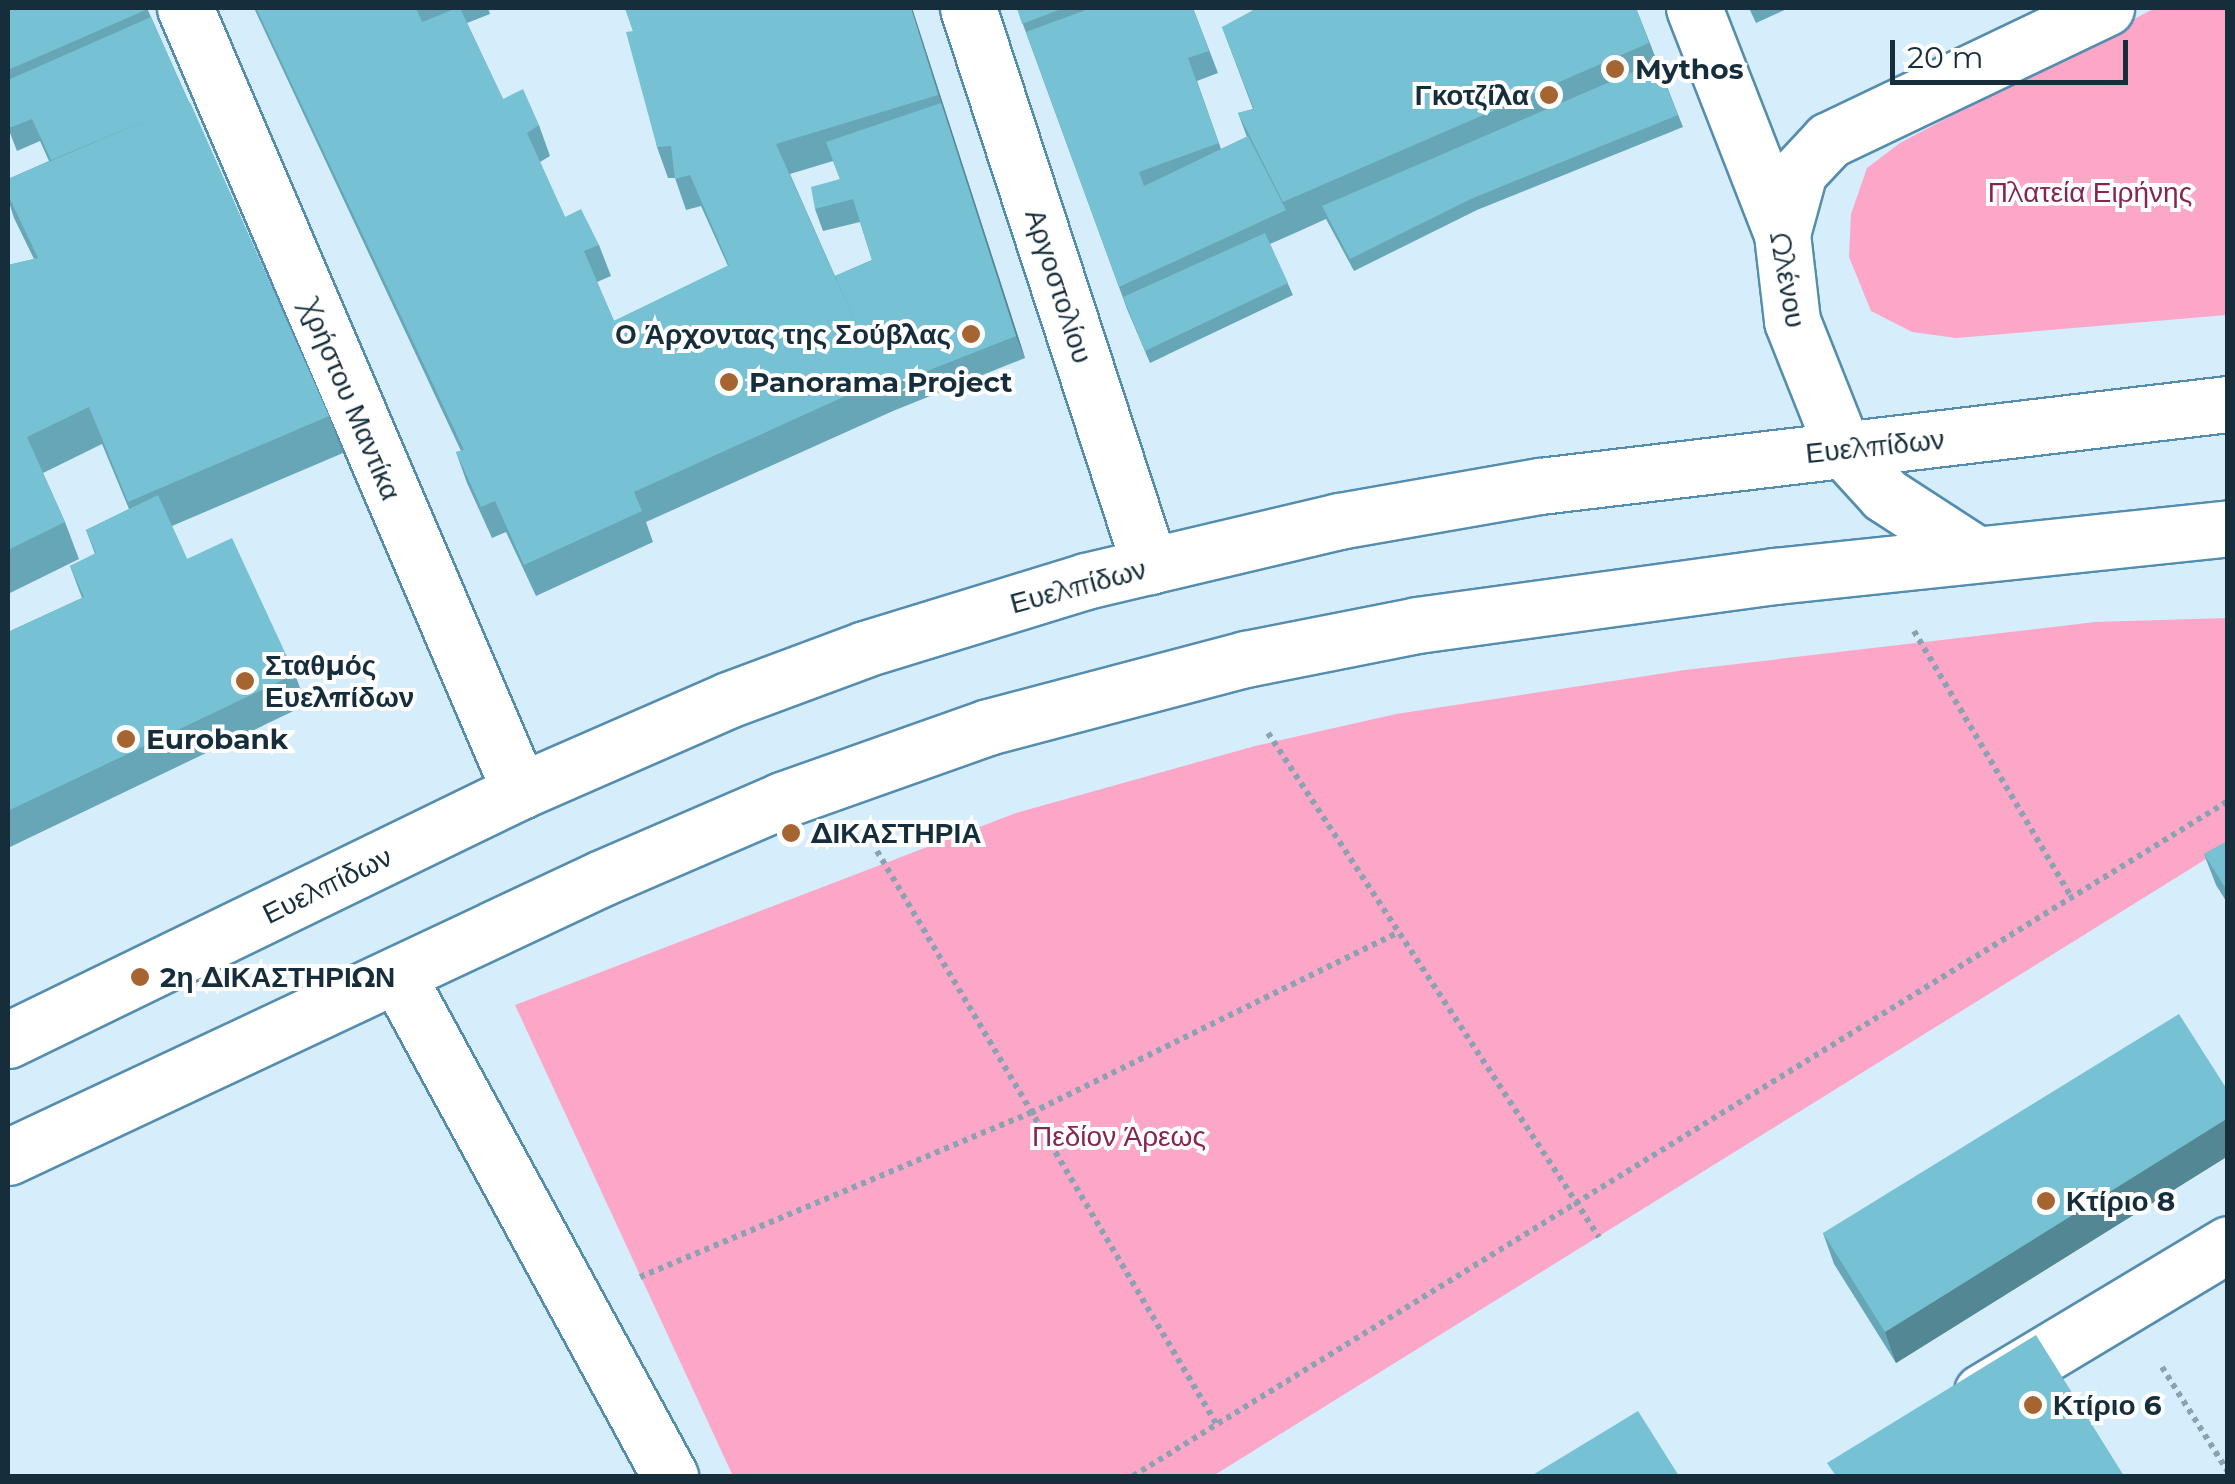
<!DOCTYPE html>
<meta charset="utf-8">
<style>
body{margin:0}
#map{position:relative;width:2235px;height:1484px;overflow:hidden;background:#d6edfc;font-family:Montserrat,sans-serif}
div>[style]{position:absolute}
.green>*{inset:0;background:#fca7c7}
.path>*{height:6px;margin-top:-3px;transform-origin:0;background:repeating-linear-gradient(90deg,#8ba2b1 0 5px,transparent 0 10px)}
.roads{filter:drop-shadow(2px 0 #548daf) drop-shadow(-2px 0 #548daf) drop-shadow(0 2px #548daf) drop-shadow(0 -2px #548daf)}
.minor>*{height:55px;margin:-27.5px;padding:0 27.5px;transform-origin:27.5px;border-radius:27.5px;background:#fff}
.major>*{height:55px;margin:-27.5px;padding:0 27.5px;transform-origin:27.5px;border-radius:27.5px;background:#fff}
.wall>*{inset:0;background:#66a6b6}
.shaded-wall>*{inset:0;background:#538794}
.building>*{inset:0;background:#77c1d4}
.dots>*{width:28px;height:28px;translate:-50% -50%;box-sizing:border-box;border:5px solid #fff;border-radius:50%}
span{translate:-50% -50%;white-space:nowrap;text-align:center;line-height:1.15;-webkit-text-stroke:8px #fff;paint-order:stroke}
.poi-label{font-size:28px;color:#162e3c;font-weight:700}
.left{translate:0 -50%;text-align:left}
.right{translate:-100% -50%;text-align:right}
.park-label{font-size:28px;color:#872454}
.street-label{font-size:28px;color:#162e3c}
.frame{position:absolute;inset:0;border:10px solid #162e3c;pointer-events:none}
.scale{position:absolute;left:1890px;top:40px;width:238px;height:45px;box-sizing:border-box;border:5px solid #162e3c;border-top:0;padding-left:12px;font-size:30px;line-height:35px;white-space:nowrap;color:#162e3c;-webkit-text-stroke:8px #fff;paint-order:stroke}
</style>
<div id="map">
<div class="green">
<i style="clip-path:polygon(2155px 8px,2227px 8px,2227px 315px,1956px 338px,1912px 332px,1871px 311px,1849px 257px,1851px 214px,1867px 168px,1900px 143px)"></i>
<i style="clip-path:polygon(2227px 618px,2227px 846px,1213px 1476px,733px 1476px,515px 1005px,1016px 813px,1255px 746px,1396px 714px,1685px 670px,2095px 622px)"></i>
</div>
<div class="path">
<i style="left:1914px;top:631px;width:309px;rotate:59.4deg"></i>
<i style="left:1268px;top:733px;width:603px;rotate:56.71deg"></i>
<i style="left:877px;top:851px;width:667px;rotate:59.36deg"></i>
<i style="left:640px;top:1277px;width:424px;rotate:-22.8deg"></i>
<i style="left:1031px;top:1113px;width:410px;rotate:-26.2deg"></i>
<i style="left:2162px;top:1367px;width:124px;rotate:57.8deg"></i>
<i style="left:1133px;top:1476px;width:1286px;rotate:-31.65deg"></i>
</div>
<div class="roads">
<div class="minor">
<i style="left:185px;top:8px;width:852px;rotate:66.84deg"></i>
<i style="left:968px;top:8px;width:587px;rotate:71.94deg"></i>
<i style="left:1694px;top:8px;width:243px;rotate:68.7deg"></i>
<i style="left:1782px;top:234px;width:88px;rotate:83.4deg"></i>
<i style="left:1792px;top:321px;width:138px;rotate:68.3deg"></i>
<i style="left:1843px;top:449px;width:62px;rotate:47.6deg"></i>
<i style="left:1885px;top:495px;width:108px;rotate:33deg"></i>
<i style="left:1782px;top:234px;width:64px;rotate:-74.7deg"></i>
<i style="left:1799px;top:172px;width:44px;rotate:-46.8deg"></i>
<i style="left:1829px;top:140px;width:307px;rotate:-25.5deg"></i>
<i style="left:397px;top:975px;width:571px;rotate:61.41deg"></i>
<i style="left:1982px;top:1392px;width:287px;rotate:-31deg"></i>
</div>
<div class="major">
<i style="left:8px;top:1040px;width:569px;rotate:-25.93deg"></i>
<i style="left:520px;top:791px;width:227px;rotate:-23.6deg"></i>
<i style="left:728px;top:700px;width:146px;rotate:-20.4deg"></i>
<i style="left:865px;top:649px;width:231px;rotate:-17.1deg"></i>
<i style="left:1086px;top:581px;width:260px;rotate:-13.3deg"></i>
<i style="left:1339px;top:521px;width:204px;rotate:-9.9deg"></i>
<i style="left:1540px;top:486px;width:693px;rotate:-6.8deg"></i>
<i style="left:8px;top:1157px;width:656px;rotate:-25.16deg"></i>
<i style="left:602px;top:878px;width:196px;rotate:-23.4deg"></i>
<i style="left:782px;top:800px;width:219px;rotate:-19.5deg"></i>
<i style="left:988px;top:727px;width:267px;rotate:-14.8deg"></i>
<i style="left:1246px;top:659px;width:174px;rotate:-11.2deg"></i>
<i style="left:1417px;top:625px;width:361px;rotate:-7.8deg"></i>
<i style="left:1775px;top:576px;width:456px;rotate:-6deg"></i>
</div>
</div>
<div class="wall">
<i style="clip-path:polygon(8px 8px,147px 8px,329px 416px,343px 453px,172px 526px,187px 559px,295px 674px,306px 705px,8px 848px,8px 632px,82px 598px,70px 566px,95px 554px,86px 530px,129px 509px,102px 444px,43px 473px,65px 522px,79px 559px,8px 594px,8px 265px,34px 259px,14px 218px,8px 199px,8px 179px,49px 161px,40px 141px,17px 151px,8px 128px)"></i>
<i style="clip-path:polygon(evenodd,254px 8px,488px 8px,490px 14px,467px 23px,503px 99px,539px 125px,550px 156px,540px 162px,565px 217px,599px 245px,611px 276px,597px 282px,614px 321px,728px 266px,701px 206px,686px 210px,675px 178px,668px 178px,657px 147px,633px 31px,625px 8px,912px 8px,1025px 358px,893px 411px,646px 522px,653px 542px,536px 596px,506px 532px,492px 538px,467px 483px,456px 452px,461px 451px,254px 8px,833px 161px,840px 179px,815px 209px,823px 231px,860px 222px,872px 260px,835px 276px,790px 174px,833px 161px)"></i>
<i style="clip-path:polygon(1017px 8px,1193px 8px,1218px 73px,1197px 81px,1221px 149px,1247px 137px,1238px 113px,1253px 109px,1222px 27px,1636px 8px,1683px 127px,1477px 210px,1354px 271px,1326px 219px,1295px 233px,1270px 244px,1293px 295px,1150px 363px,1127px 309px)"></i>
<i style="clip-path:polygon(1749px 8px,1789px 8px,1756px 23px)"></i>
<i style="clip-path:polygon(2228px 841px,2228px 904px,2216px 885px,2204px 854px)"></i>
<i style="clip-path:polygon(2228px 1091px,2228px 1156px,1896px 1363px,1834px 1264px,1823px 1233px)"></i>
</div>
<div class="shaded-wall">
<i style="clip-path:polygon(911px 8px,912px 8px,1025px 358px,1016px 336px)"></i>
<i style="clip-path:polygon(2228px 1118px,2228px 1156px,1896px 1363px,1885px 1332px)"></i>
</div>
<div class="building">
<i style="clip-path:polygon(8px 8px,147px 8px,148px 9px,8px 70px)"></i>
<i style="clip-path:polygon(256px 8px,416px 8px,422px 22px,457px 8px,460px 8px,503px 99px,523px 89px,539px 125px,527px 133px,565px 217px,581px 209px,599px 245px,584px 251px,614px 321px,729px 265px,690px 175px,675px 179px,671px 146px,657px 147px,626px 32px,633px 31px,625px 8px,911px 8px,938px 95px,776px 144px,881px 380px,634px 492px,642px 511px,524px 565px,495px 501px,481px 507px,456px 452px,464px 450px)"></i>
<i style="clip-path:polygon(1017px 8px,1064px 8px,1022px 24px)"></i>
<i style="clip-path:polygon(1091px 8px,1193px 8px,1209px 51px,1188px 58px,1219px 143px,1139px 172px,1144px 186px,1248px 136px,1286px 210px,1119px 287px,1026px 32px)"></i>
<i style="clip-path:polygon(1257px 8px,1636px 8px,1649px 43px,1283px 202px,1238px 113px,1254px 109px,1222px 27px)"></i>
<i style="clip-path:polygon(151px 17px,189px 103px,51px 160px,32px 119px,9px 128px,8px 124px,8px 80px)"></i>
<i style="clip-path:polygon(1656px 62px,1678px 115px,1473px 198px,1350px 259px,1322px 206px)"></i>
<i style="clip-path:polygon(190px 102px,329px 416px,128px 502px,89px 407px,27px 437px,65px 522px,8px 550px,8px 265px,38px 258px,8px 195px,8px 179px)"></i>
<i style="clip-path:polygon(941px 103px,1016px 336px,884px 388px,835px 276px,872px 260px,853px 199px,815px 209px,811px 187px,840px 179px,826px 142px)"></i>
<i style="clip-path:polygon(1265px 233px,1288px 283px,1145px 351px,1123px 297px)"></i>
<i style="clip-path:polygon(158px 495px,187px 559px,232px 538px,295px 674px,8px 811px,8px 632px,84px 597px,70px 566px,96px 553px,86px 530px)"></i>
<i style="clip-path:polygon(2228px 841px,2228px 892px,2204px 854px)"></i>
<i style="clip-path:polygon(2179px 1014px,2228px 1091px,2228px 1118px,1885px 1332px,1823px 1233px)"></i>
<i style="clip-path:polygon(2036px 1335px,2124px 1476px,1836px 1476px,1827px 1463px)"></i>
<i style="clip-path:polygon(1638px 1411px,1679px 1476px,1531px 1476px)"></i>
</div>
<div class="dots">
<i style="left:1615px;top:69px;background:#a66431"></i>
<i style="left:1549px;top:95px;background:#a66431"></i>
<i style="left:971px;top:334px;background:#a66431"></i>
<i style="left:729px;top:382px;background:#a66431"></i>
<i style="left:245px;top:681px;background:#a66431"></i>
<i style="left:126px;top:739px;background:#a66431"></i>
<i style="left:791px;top:833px;background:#a66431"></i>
<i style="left:140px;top:977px;background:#a66431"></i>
<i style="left:2046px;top:1201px;background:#a66431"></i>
<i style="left:2033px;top:1405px;background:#a66431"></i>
</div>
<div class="poi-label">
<span class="left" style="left:1635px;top:69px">Mythos</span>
<span class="right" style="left:1529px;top:95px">Γκοτζίλα</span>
<span class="right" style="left:951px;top:334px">Ο Άρχοντας της Σούβλας</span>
<span class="left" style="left:749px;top:382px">Panorama Project</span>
<span class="left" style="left:265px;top:681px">Σταθμός<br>Ευελπίδων</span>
<span class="left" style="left:146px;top:739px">Eurobank</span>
<span class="left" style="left:811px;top:833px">ΔΙΚΑΣΤΗΡΙΑ</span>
<span class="left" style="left:160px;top:977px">2η ΔΙΚΑΣΤΗΡΙΩΝ</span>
<span class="left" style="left:2066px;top:1201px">Κτίριο 8</span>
<span class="left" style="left:2053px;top:1405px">Κτίριο 6</span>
</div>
<div class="park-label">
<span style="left:2090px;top:192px">Πλατεία Ειρήνης</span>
<span style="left:1119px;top:1136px">Πεδίον Άρεως</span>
</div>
<div class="street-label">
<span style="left:1788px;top:280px;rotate:80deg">Ωλένου</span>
<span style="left:1059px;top:286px;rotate:72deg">Αργοστολίου</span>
<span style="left:351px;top:400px;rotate:67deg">Χρήστου Μαντίκα</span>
<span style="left:1875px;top:446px;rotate:-6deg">Ευελπίδων</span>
<span style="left:1078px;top:586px;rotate:-15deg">Ευελπίδων</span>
<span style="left:327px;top:885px;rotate:-26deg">Ευελπίδων</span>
</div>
<div class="frame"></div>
<div class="scale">20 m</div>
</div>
